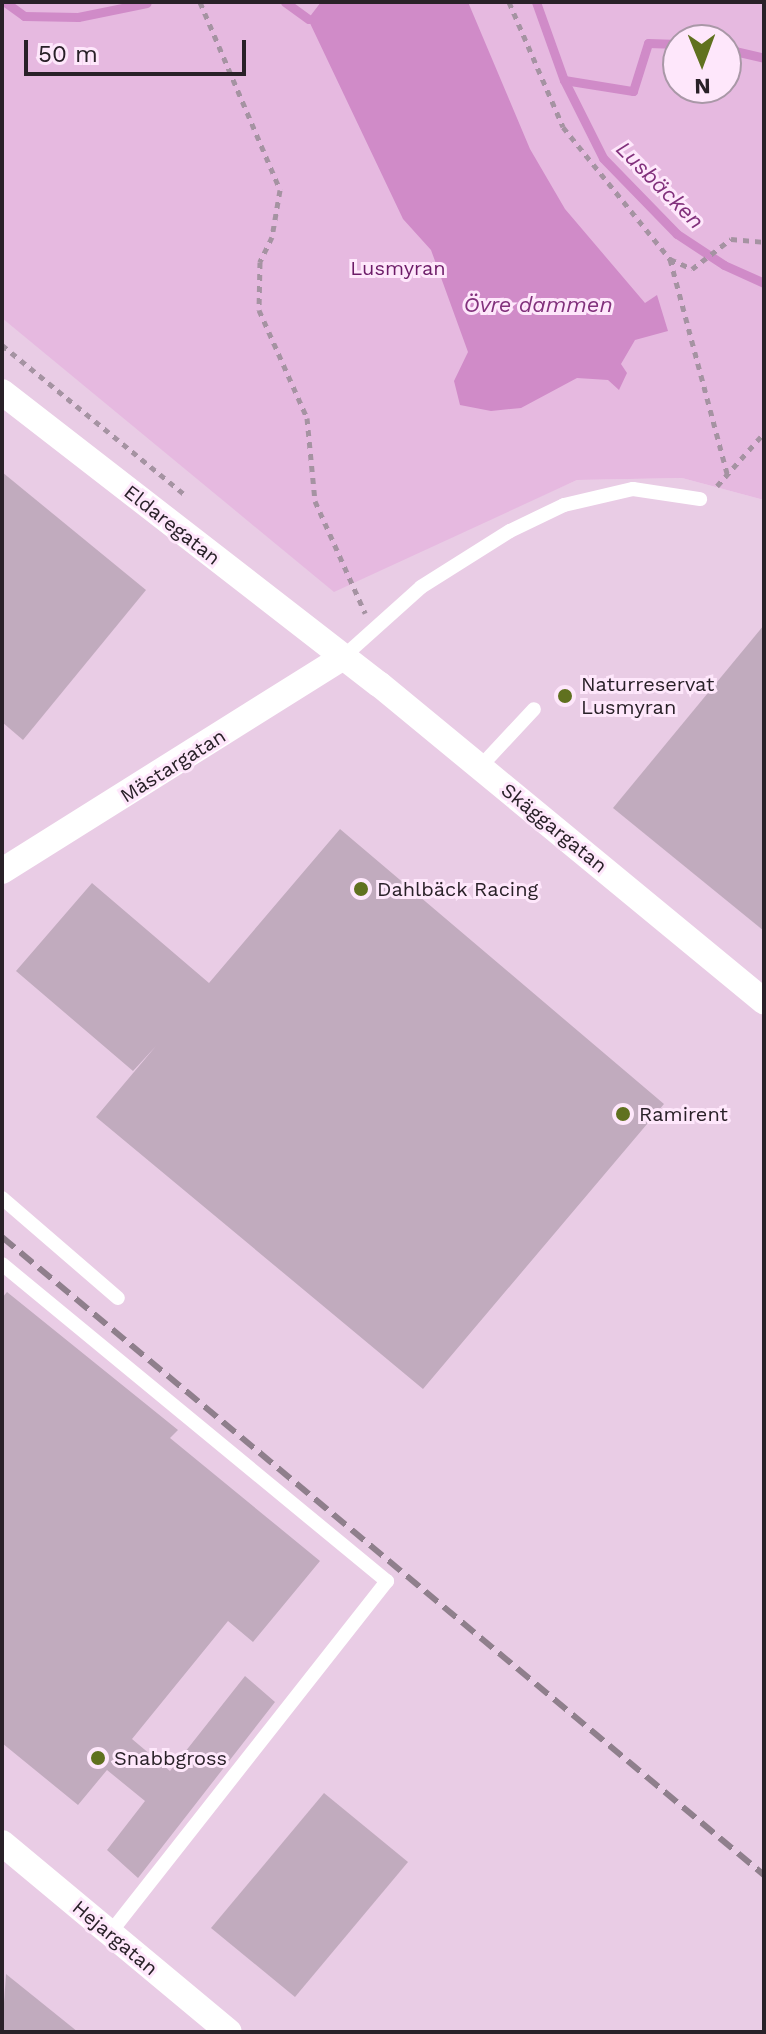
<!DOCTYPE html>
<meta charset="utf-8">
<style>
body{margin:0}
#map{position:relative;width:766px;height:2034px;overflow:hidden;background:#f1daed;font-family:"Work Sans",sans-serif}
div>[style]{position:absolute}
.built>*{inset:0;background:#e9cce5}
.green>*{inset:0;background:#e6b9e0}
.water>*{inset:0;background:#d08bc8}
.stream>*{height:9px;margin:-4.5px;padding:0 4.5px;transform-origin:4.5px;border-radius:4.5px;background:#d08bc8}
.building>*{inset:0;background:#c1abbe}
.path>*{height:5px;margin-top:-2.5px;transform-origin:0;background:repeating-linear-gradient(90deg,#a593a2 0 6px,transparent 0 12px)}
.service>*{height:14px;margin:-7px;padding:0 7px;transform-origin:7px;border-radius:7px;background:#fff}
.minor>*{height:26px;margin:-13px;padding:0 13px;transform-origin:13px;border-radius:13px;background:#fff}
.rail>*{height:6px;margin-top:-3px;transform-origin:0;background:repeating-linear-gradient(90deg,#8f7f8c 0 16px,transparent 0 24px)}
.dots>*{width:22px;height:22px;translate:-50% -50%;box-sizing:border-box;border:4px solid #fee7fb;border-radius:50%}
span{translate:-50% -50%;white-space:nowrap;text-align:center;line-height:1.15;-webkit-text-stroke:6px #fee7fb;paint-order:stroke}
.park-label{font-size:20px;color:#6c1b67}
.street-label{font-size:20px;color:#292128}
.poi-label{font-size:20px;color:#292128}
.left{translate:0 -50%;text-align:left}
.water-label{font-size:22px;color:#82317c;font-style:italic}
.frame{position:absolute;inset:0;border:4px solid #292128;pointer-events:none}
.north{position:absolute;left:662px;top:24px;width:80px;height:80px;box-sizing:border-box;background:#fee7fb;border:2px solid #a998a7;border-radius:50%;rotate:179deg;font-size:22px;font-weight:700;line-height:32px;text-align:center;color:#292128}
.north::after{content:'';display:block;margin:auto;width:28px;height:36px;background:#60711f;clip-path:polygon(50% 0,100% 100%,50% 72%,0 100%)}
.scale{position:absolute;left:24px;top:40px;width:222px;height:36px;box-sizing:border-box;border:4px solid #292128;border-top:0;padding-left:10px;font-size:24px;line-height:28px;white-space:nowrap;color:#292128;-webkit-text-stroke:6px #fee7fb;paint-order:stroke}
</style>
<div id="map">
<div class="built">
<i style="clip-path:polygon(2px 306px,363px 575px,577px 480px,682px 478px,764px 500px,764px 2032px,2px 2032px)"></i>
</div>
<div class="green">
<i style="clip-path:polygon(evenodd,2px 2px,764px 2px,764px 500px,682px 478px,577px 480px,334px 592px,2px 318px,2px 2px,678px 40px,726px 40px,726px 88px,678px 88px,678px 40px)"></i>
</div>
<div class="water">
<i style="clip-path:polygon(321px 2px,468px 2px,530px 149px,565px 209px,645px 303px,657px 295px,668px 331px,635px 340px,621px 364px,627px 373px,619px 390px,608px 380px,577px 378px,521px 408px,491px 411px,460px 405px,454px 381px,468px 352px,431px 250px,403px 219px,308px 19px)"></i>
</div>
<div class="stream">
<i style="left:5px;top:2px;width:24px;rotate:36deg"></i>
<i style="left:24px;top:16px;width:54px;rotate:1.1deg"></i>
<i style="left:78px;top:17px;width:70px;rotate:-11.5deg"></i>
<i style="left:285px;top:2px;width:29px;rotate:36deg"></i>
<i style="left:536px;top:2px;width:83px;rotate:70.3deg"></i>
<i style="left:564px;top:80px;width:70px;rotate:9.1deg"></i>
<i style="left:633px;top:91px;width:50px;rotate:-72.6deg"></i>
<i style="left:648px;top:43px;width:30px;rotate:2deg"></i>
<i style="left:726px;top:49px;width:39px;rotate:13deg"></i>
<i style="left:564px;top:80px;width:87px;rotate:63.4deg"></i>
<i style="left:603px;top:158px;width:106px;rotate:45.8deg"></i>
<i style="left:677px;top:234px;width:56px;rotate:33.4deg"></i>
<i style="left:724px;top:265px;width:44px;rotate:24.2deg"></i>
</div>
<div class="building">
<i style="clip-path:polygon(2px 472px,146px 590px,23px 740px,2px 722px)"></i>
<i style="clip-path:polygon(764px 625px,764px 931px,613px 808px)"></i>
<i style="clip-path:polygon(340px 829px,664px 1104px,423px 1389px,96px 1117px,156px 1046px,133px 1071px,16px 971px,92px 883px,209px 983px)"></i>
<i style="clip-path:polygon(7px 1292px,178px 1430px,170px 1438px,320px 1561px,253px 1642px,228px 1621px,132px 1739px,170px 1771px,245px 1676px,275px 1702px,138px 1878px,107px 1850px,145px 1801px,107px 1770px,78px 1805px,2px 1743px,2px 1298px)"></i>
<i style="clip-path:polygon(324px 1793px,408px 1862px,295px 1997px,211px 1928px)"></i>
<i style="clip-path:polygon(6px 1974px,78px 2032px,2px 2032px)"></i>
</div>
<div class="path">
<i style="left:200px;top:2px;width:204px;rotate:66.9deg"></i>
<i style="left:280px;top:190px;width:48px;rotate:99.7deg"></i>
<i style="left:272px;top:237px;width:28px;rotate:116deg"></i>
<i style="left:260px;top:262px;width:48px;rotate:91.2deg"></i>
<i style="left:259px;top:310px;width:118px;rotate:66deg"></i>
<i style="left:307px;top:418px;width:83px;rotate:84.5deg"></i>
<i style="left:315px;top:501px;width:123px;rotate:65.9deg"></i>
<i style="left:509px;top:2px;width:136px;rotate:66.6deg"></i>
<i style="left:563px;top:127px;width:170px;rotate:51deg"></i>
<i style="left:670px;top:259px;width:24px;rotate:24deg"></i>
<i style="left:692px;top:269px;width:49px;rotate:-37.6deg"></i>
<i style="left:731px;top:239px;width:33px;rotate:5deg"></i>
<i style="left:670px;top:259px;width:226px;rotate:75.1deg"></i>
<i style="left:2px;top:345px;width:235px;rotate:39.3deg"></i>
<i style="left:717px;top:486px;width:71px;rotate:-48.4deg"></i>
</div>
<div class="service">
<i style="left:342px;top:658px;width:106px;rotate:-41.9deg"></i>
<i style="left:421px;top:587px;width:105px;rotate:-32.2deg"></i>
<i style="left:510px;top:531px;width:60px;rotate:-25.7deg"></i>
<i style="left:564px;top:505px;width:71px;rotate:-13.1deg"></i>
<i style="left:633px;top:489px;width:68px;rotate:8.5deg"></i>
<i style="left:480px;top:767px;width:79px;rotate:-47deg"></i>
<i style="left:2px;top:1198px;width:153px;rotate:40.8deg"></i>
<i style="left:2px;top:1264px;width:499px;rotate:39.5deg"></i>
<i style="left:387px;top:1581px;width:448px;rotate:128.2deg"></i>
</div>
<div class="minor">
<i style="left:2px;top:392px;width:477px;rotate:37.8deg"></i>
<i style="left:379px;top:684px;width:499px;rotate:39.5deg"></i>
<i style="left:2px;top:871px;width:401px;rotate:-32.1deg"></i>
<i style="left:2px;top:1843px;width:295px;rotate:39.8deg"></i>
</div>
<div class="rail">
<i style="left:2px;top:1237px;width:994px;rotate:39.94deg"></i>
</div>
<div class="dots">
<i style="left:565px;top:696px;background:#60711f"></i>
<i style="left:361px;top:889px;background:#60711f"></i>
<i style="left:623px;top:1114px;background:#60711f"></i>
<i style="left:98px;top:1758px;background:#60711f"></i>
</div>
<div class="park-label">
<span style="left:398px;top:268px">Lusmyran</span>
</div>
<div class="street-label">
<span style="left:172px;top:525px;rotate:38deg">Eldaregatan</span>
<span style="left:173px;top:766px;rotate:-32deg">Mästargatan</span>
<span style="left:554px;top:828px;rotate:39deg">Skäggargatan</span>
<span style="left:115px;top:1938px;rotate:40deg">Hejargatan</span>
</div>
<div class="poi-label">
<span class="left" style="left:581px;top:696px">Naturreservat<br>Lusmyran</span>
<span class="left" style="left:377px;top:889px">Dahlbäck Racing</span>
<span class="left" style="left:639px;top:1114px">Ramirent</span>
<span class="left" style="left:114px;top:1758px">Snabbgross</span>
</div>
<div class="water-label">
<span style="left:660px;top:185px;rotate:45deg">Lusbäcken</span>
<span style="left:538px;top:305px">Övre dammen</span>
</div>
<div class="frame"></div>
<div class="north">N</div>
<div class="scale">50 m</div>
</div>
